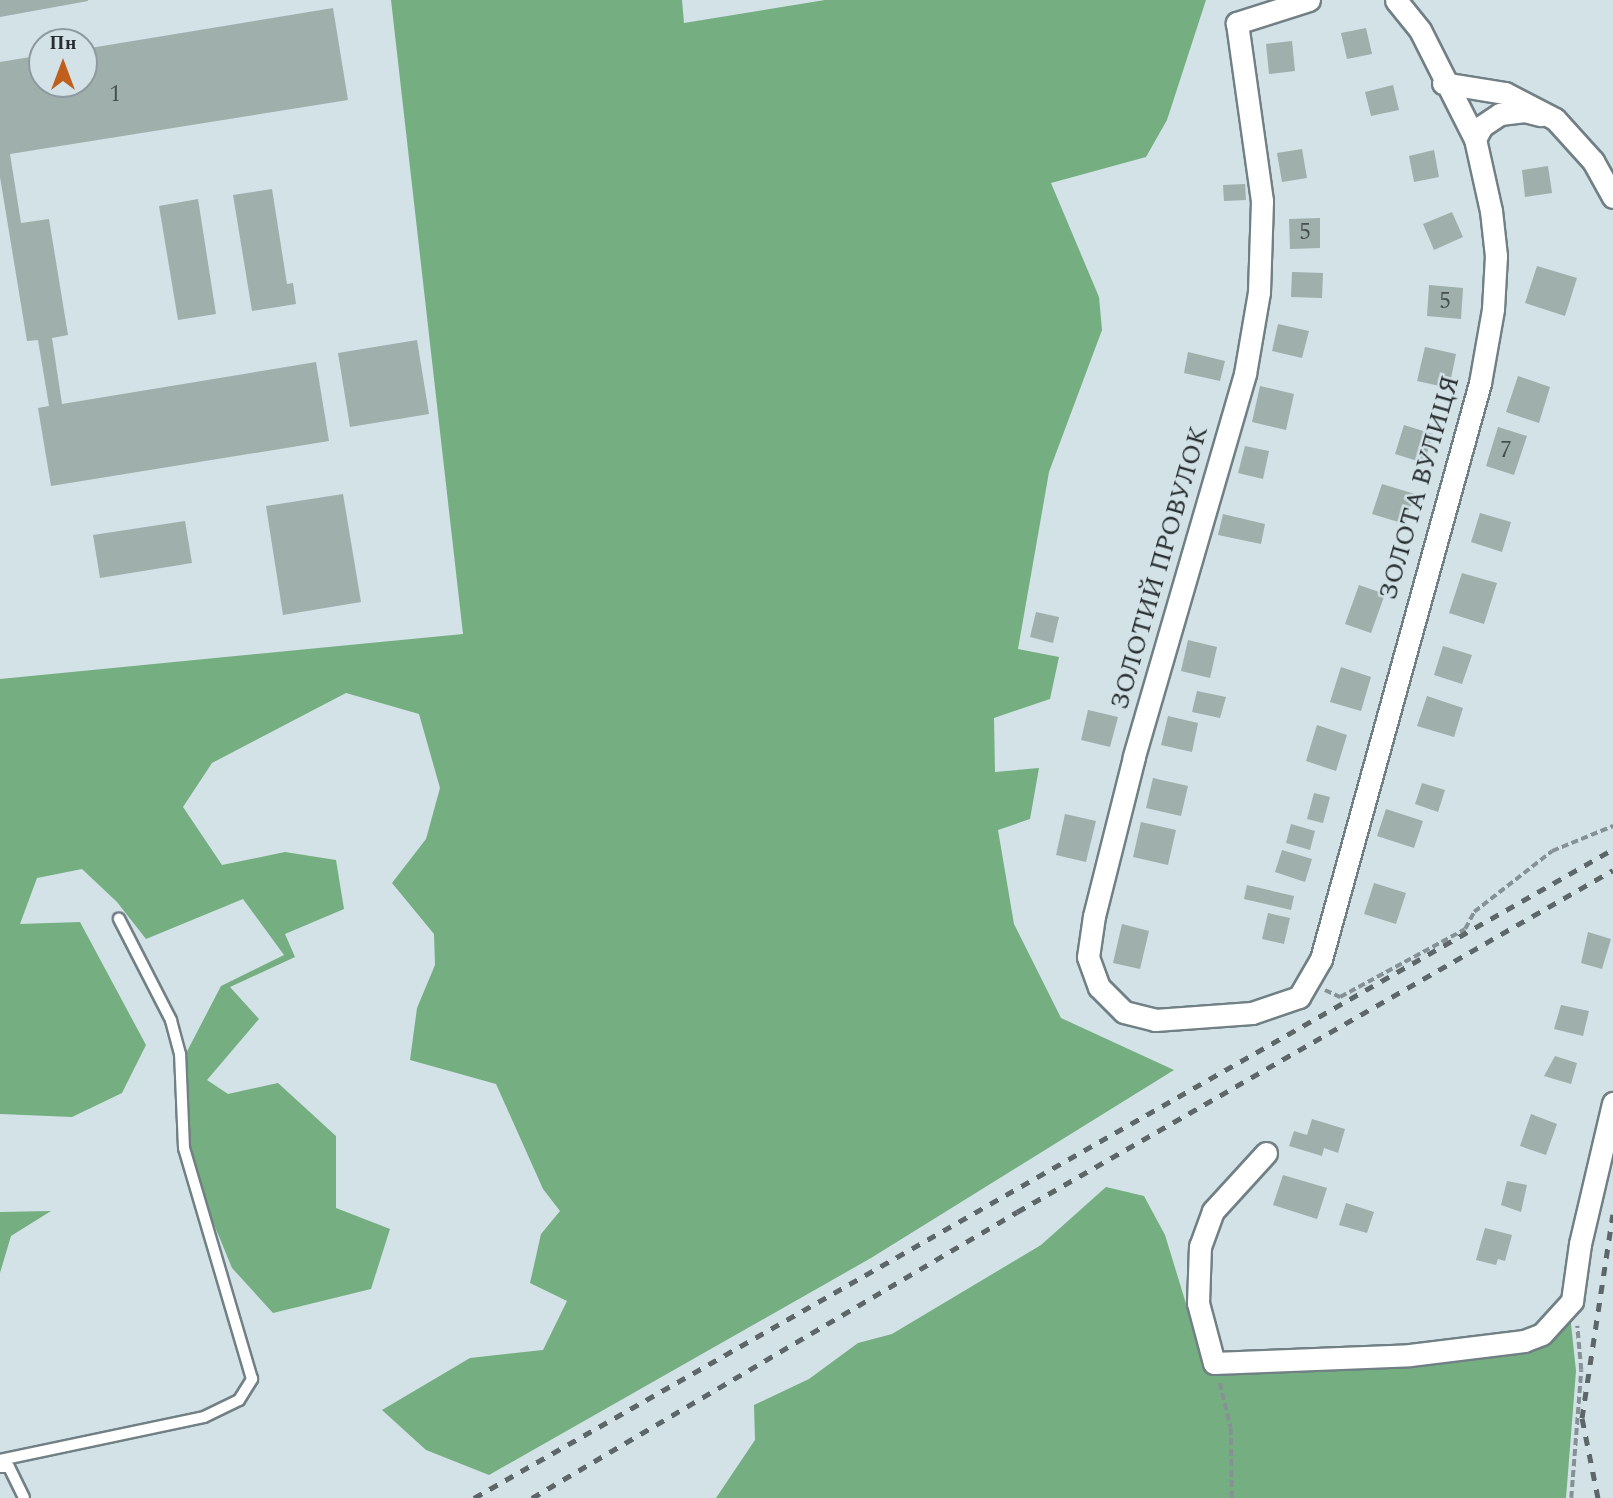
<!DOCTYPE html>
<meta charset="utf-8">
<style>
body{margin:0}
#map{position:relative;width:1613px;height:1498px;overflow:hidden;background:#d2e2e7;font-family:Spectral,serif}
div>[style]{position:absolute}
.forest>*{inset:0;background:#75ae80}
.building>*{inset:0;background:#9fafac}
.path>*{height:3.5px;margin-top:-1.75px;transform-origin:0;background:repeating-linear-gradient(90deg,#869195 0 7px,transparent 0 10.5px)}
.roads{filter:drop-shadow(2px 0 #718084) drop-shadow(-2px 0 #718084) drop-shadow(0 2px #718084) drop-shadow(0 -2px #718084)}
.lane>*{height:10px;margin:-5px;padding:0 5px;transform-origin:5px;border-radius:5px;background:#fff}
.street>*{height:21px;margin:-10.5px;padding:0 10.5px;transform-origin:10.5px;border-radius:10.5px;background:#fff}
.rail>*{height:5px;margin-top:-2.5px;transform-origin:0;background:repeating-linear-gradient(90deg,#5d6669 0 9px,transparent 0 18px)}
span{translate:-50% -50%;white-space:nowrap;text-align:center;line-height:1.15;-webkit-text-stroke:5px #d2e2e7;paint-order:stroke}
.number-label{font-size:23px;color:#464e4f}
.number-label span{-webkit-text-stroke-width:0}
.street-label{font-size:26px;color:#282e30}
.north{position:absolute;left:28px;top:28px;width:70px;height:70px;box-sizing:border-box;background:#d2e2e7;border:2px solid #8e9a9e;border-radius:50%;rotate:0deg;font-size:19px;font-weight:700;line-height:28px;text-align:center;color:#282e30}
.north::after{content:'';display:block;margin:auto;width:24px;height:32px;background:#bf5f1b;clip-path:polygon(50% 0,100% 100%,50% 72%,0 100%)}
</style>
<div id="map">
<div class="forest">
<i style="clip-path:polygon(391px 0,682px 0,684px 23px,825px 0,1206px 0,1167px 120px,1146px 157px,1051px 183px,1099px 297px,1102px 330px,1049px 472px,1018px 649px,1059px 657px,1050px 699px,994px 718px,995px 772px,1039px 768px,1030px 819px,998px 830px,1014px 924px,1061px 1018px,1174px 1070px,871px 1258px,489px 1475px,426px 1450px,382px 1410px,470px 1358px,543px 1350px,567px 1301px,530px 1283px,541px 1234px,560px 1211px,543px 1189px,496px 1084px,410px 1060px,417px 1008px,435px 965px,434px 934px,392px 883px,426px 839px,440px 788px,419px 714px,346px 693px,212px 763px,183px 807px,222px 865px,285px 852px,336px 860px,344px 909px,285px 934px,295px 957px,230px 987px,259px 1019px,207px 1080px,228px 1094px,278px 1083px,336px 1136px,336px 1208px,390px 1229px,371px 1289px,273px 1313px,232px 1268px,183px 1149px,181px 1063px,221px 986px,284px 955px,243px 899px,146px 939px,117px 902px,82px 869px,37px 878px,20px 924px,80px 922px,146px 1045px,122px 1093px,72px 1117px,0 1114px,0 679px,463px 634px)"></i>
<i style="clip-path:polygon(1106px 1187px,1144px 1196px,1165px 1235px,1206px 1369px,1524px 1344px,1570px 1314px,1576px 1371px,1566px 1498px,716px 1498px,755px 1440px,754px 1405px,809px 1379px,858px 1343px,892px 1334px,1041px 1245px)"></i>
<i style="clip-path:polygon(51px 1211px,11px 1236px,0 1273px,0 1212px)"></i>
</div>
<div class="building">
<i style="clip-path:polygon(0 0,88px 0,88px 1px,0 17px)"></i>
<i style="clip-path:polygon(333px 8px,348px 100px,10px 154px,21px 223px,49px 219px,68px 335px,52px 338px,62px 404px,316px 362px,329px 441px,51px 486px,38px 408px,49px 406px,38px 340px,27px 341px,0 177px,0 62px,42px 55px,42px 84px,84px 84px,84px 49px)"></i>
<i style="clip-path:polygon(1366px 28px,1372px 54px,1347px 59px,1341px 33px)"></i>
<i style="clip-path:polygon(1292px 41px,1295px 71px,1269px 74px,1266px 44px)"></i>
<i style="clip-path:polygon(1393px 85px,1399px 110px,1371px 116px,1365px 92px)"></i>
<i style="clip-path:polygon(1302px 149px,1307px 178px,1282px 182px,1277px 153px)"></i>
<i style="clip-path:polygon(1434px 150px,1439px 177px,1414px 182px,1409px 156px)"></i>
<i style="clip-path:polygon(1548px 166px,1552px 193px,1525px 197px,1522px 170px)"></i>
<i style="clip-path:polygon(1245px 184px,1246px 200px,1224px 201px,1223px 185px)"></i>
<i style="clip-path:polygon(272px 189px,287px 284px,293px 283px,296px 304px,252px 311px,233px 195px)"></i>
<i style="clip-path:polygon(198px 199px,216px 314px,178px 320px,159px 206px)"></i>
<i style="clip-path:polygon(1452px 212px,1463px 237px,1434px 250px,1423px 224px)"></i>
<i style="clip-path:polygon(1320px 218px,1320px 248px,1290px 249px,1289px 219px)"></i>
<i style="clip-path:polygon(1537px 266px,1577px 278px,1565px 316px,1525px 303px)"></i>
<i style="clip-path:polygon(1292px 272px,1323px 273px,1322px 298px,1291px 297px)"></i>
<i style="clip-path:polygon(1429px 285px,1463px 288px,1461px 319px,1427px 316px)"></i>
<i style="clip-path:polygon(1278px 324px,1309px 331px,1302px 358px,1272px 351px)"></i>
<i style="clip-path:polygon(417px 340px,429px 414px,350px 427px,338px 353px)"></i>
<i style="clip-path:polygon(1425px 347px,1456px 354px,1449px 388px,1417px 381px)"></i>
<i style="clip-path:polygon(1188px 352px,1225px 361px,1220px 381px,1184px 373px)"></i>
<i style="clip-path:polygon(1518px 376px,1550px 387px,1539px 423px,1506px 412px)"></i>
<i style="clip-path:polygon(1260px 386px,1294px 394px,1286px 430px,1252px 422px)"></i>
<i style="clip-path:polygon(1404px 425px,1433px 434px,1424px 463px,1395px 454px)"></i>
<i style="clip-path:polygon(1498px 427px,1527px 436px,1514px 475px,1486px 466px)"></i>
<i style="clip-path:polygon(1245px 446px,1269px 451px,1263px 479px,1238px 473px)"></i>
<i style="clip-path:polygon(1382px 484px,1415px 494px,1405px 524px,1372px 514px)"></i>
<i style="clip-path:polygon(343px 494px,361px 602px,283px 615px,266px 506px)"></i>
<i style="clip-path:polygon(1480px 513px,1511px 522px,1502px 552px,1471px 542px)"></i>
<i style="clip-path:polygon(1223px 514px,1265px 524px,1261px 544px,1218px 535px)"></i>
<i style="clip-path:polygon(185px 521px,192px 563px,100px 578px,93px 535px)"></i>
<i style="clip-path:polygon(1462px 573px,1497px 583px,1484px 624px,1449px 613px)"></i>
<i style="clip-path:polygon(1359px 585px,1385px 594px,1371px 633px,1345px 624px)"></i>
<i style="clip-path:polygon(1036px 612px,1059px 617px,1053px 643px,1030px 637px)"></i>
<i style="clip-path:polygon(1188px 640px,1217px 647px,1210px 678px,1181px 671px)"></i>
<i style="clip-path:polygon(1443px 646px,1472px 655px,1462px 684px,1434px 675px)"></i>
<i style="clip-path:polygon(1341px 667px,1371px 677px,1361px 711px,1330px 702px)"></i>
<i style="clip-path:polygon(1197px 691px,1226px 697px,1220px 718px,1192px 712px)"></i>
<i style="clip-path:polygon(1427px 696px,1463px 708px,1454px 737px,1417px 726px)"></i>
<i style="clip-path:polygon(1088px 710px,1118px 717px,1110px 747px,1081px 740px)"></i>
<i style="clip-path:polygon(1168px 716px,1198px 723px,1192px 752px,1161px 745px)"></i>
<i style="clip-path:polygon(1317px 725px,1347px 735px,1336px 771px,1306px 761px)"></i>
<i style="clip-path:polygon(1153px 778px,1188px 786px,1181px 816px,1146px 808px)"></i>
<i style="clip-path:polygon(1422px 783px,1445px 790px,1438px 812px,1415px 804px)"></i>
<i style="clip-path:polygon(1314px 793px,1330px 797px,1323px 823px,1307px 819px)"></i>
<i style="clip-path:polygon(1386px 809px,1423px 821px,1414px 848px,1377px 836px)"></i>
<i style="clip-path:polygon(1065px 814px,1096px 821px,1086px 862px,1056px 855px)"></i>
<i style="clip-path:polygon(1141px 822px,1176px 830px,1168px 865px,1133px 857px)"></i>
<i style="clip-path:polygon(1291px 824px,1315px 831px,1310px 850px,1286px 843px)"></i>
<i style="clip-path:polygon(1282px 850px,1312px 859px,1305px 882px,1275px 872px)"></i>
<i style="clip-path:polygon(1374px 883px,1406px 893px,1396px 924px,1364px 914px)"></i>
<i style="clip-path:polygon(1247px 885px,1294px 896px,1291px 910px,1244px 899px)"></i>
<i style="clip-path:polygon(1268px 913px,1290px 918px,1284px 944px,1262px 939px)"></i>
<i style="clip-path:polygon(1122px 924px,1149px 931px,1140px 969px,1113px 963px)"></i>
<i style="clip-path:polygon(1588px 932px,1611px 939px,1602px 969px,1581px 963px)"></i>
<i style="clip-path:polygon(1561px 1005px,1589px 1011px,1583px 1036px,1554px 1029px)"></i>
<i style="clip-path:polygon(1555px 1056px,1577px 1063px,1571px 1084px,1544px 1076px)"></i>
<i style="clip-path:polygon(1531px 1114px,1557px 1124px,1546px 1155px,1520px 1146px)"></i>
<i style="clip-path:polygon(1312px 1119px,1345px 1129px,1338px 1153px,1324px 1148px,1322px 1156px,1289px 1146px,1294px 1131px,1307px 1135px)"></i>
<i style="clip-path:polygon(1283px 1175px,1327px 1188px,1317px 1219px,1273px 1205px)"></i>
<i style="clip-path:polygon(1507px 1181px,1527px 1185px,1521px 1212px,1501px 1205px)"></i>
<i style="clip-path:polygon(1346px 1203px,1374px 1212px,1367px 1233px,1339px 1225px)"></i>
<i style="clip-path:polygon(1485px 1228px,1512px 1235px,1505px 1261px,1498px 1259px,1496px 1265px,1476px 1260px)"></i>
</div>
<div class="path">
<i style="left:1325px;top:990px;width:17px;rotate:25deg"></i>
<i style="left:1340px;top:997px;width:142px;rotate:-28.5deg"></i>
<i style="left:1465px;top:929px;width:19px;rotate:-62deg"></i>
<i style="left:1474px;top:912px;width:99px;rotate:-38deg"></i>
<i style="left:1552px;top:851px;width:66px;rotate:-22.3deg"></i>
<i style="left:1220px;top:1383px;width:46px;rotate:76.3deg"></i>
<i style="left:1231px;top:1428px;width:70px;rotate:89.2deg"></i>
<i style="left:1571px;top:1498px;width:128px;rotate:-85.5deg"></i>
<i style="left:1581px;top:1370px;width:44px;rotate:-95.2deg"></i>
</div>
<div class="roads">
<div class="lane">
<i style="left:0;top:1460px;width:208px;rotate:-11.9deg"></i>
<i style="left:204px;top:1417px;width:39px;rotate:-26deg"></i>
<i style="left:239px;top:1400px;width:25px;rotate:-58deg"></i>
<i style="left:252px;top:1379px;width:241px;rotate:-106.4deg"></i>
<i style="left:184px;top:1148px;width:94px;rotate:-92.4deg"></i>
<i style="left:180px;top:1054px;width:35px;rotate:-105deg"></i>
<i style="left:171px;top:1020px;width:114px;rotate:-117.2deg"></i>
<i style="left:0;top:1467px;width:9px"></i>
<i style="left:9px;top:1467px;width:34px;rotate:64deg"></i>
</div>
<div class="street">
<i style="left:1309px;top:0;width:76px;rotate:162.3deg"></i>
<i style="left:1237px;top:23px;width:180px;rotate:82deg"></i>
<i style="left:1262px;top:201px;width:91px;rotate:91.9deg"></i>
<i style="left:1259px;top:292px;width:83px;rotate:99.7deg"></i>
<i style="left:1245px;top:374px;width:399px;rotate:106.2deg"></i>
<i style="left:1134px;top:757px;width:164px;rotate:104.1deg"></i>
<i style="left:1094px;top:916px;width:41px;rotate:98.3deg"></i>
<i style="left:1088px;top:957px;width:32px;rotate:70deg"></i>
<i style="left:1099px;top:987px;width:35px;rotate:45deg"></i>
<i style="left:1124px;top:1012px;width:32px;rotate:14deg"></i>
<i style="left:1155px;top:1020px;width:97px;rotate:-4.1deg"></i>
<i style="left:1252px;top:1013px;width:50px;rotate:-18.8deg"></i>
<i style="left:1299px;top:997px;width:44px;rotate:-59.9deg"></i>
<i style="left:1321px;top:959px;width:598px;rotate:-74.57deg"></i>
<i style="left:1480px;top:383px;width:75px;rotate:-80deg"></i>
<i style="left:1493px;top:309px;width:53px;rotate:-86.8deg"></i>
<i style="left:1496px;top:256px;width:45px;rotate:-96.3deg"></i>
<i style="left:1491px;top:211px;width:74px;rotate:-102.5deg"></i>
<i style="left:1475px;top:139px;width:122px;rotate:-116.8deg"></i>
<i style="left:1420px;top:30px;width:38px;rotate:-129deg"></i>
<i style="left:1443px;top:83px;width:63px;rotate:9.2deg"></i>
<i style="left:1505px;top:93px;width:56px;rotate:27.5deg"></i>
<i style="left:1555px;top:119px;width:57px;rotate:47.9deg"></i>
<i style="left:1593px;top:161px;width:41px;rotate:60.9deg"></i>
<i style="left:1475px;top:139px;width:15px;rotate:-62deg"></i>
<i style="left:1482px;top:126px;width:22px;rotate:-34deg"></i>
<i style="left:1500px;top:114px;width:25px;rotate:-7deg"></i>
<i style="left:1525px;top:111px;width:16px;rotate:15deg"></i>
<i style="left:1266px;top:1153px;width:79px;rotate:132.4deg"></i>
<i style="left:1213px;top:1211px;width:37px;rotate:110deg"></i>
<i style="left:1200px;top:1246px;width:57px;rotate:92deg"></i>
<i style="left:1198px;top:1303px;width:62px;rotate:75.1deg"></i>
<i style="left:1214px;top:1363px;width:196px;rotate:-2.3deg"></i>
<i style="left:1410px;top:1355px;width:115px;rotate:-7deg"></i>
<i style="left:1524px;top:1341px;width:19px;rotate:-21deg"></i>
<i style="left:1542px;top:1334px;width:45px;rotate:-47.7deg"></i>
<i style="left:1572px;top:1301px;width:58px;rotate:-82deg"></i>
<i style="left:1580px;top:1244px;width:145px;rotate:-76.8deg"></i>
</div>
</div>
<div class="rail">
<i style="left:474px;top:1498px;width:1311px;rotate:-29.67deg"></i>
<i style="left:532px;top:1498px;width:563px;rotate:-30.53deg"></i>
<i style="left:1017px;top:1212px;width:687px;rotate:-29.85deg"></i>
<i style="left:1598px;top:1498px;width:82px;rotate:-101.3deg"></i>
<i style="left:1582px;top:1418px;width:206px;rotate:-81.4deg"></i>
</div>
<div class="number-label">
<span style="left:115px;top:95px">1</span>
<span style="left:1305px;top:233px">5</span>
<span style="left:1445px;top:302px">5</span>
<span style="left:1506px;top:451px">7</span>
</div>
<div class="street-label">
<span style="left:1420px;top:488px;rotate:-74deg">ЗОЛОТА ВУЛИЦЯ</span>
<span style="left:1160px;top:568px;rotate:-74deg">ЗОЛОТИЙ ПРОВУЛОК</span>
</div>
<div class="north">Пн</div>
</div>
